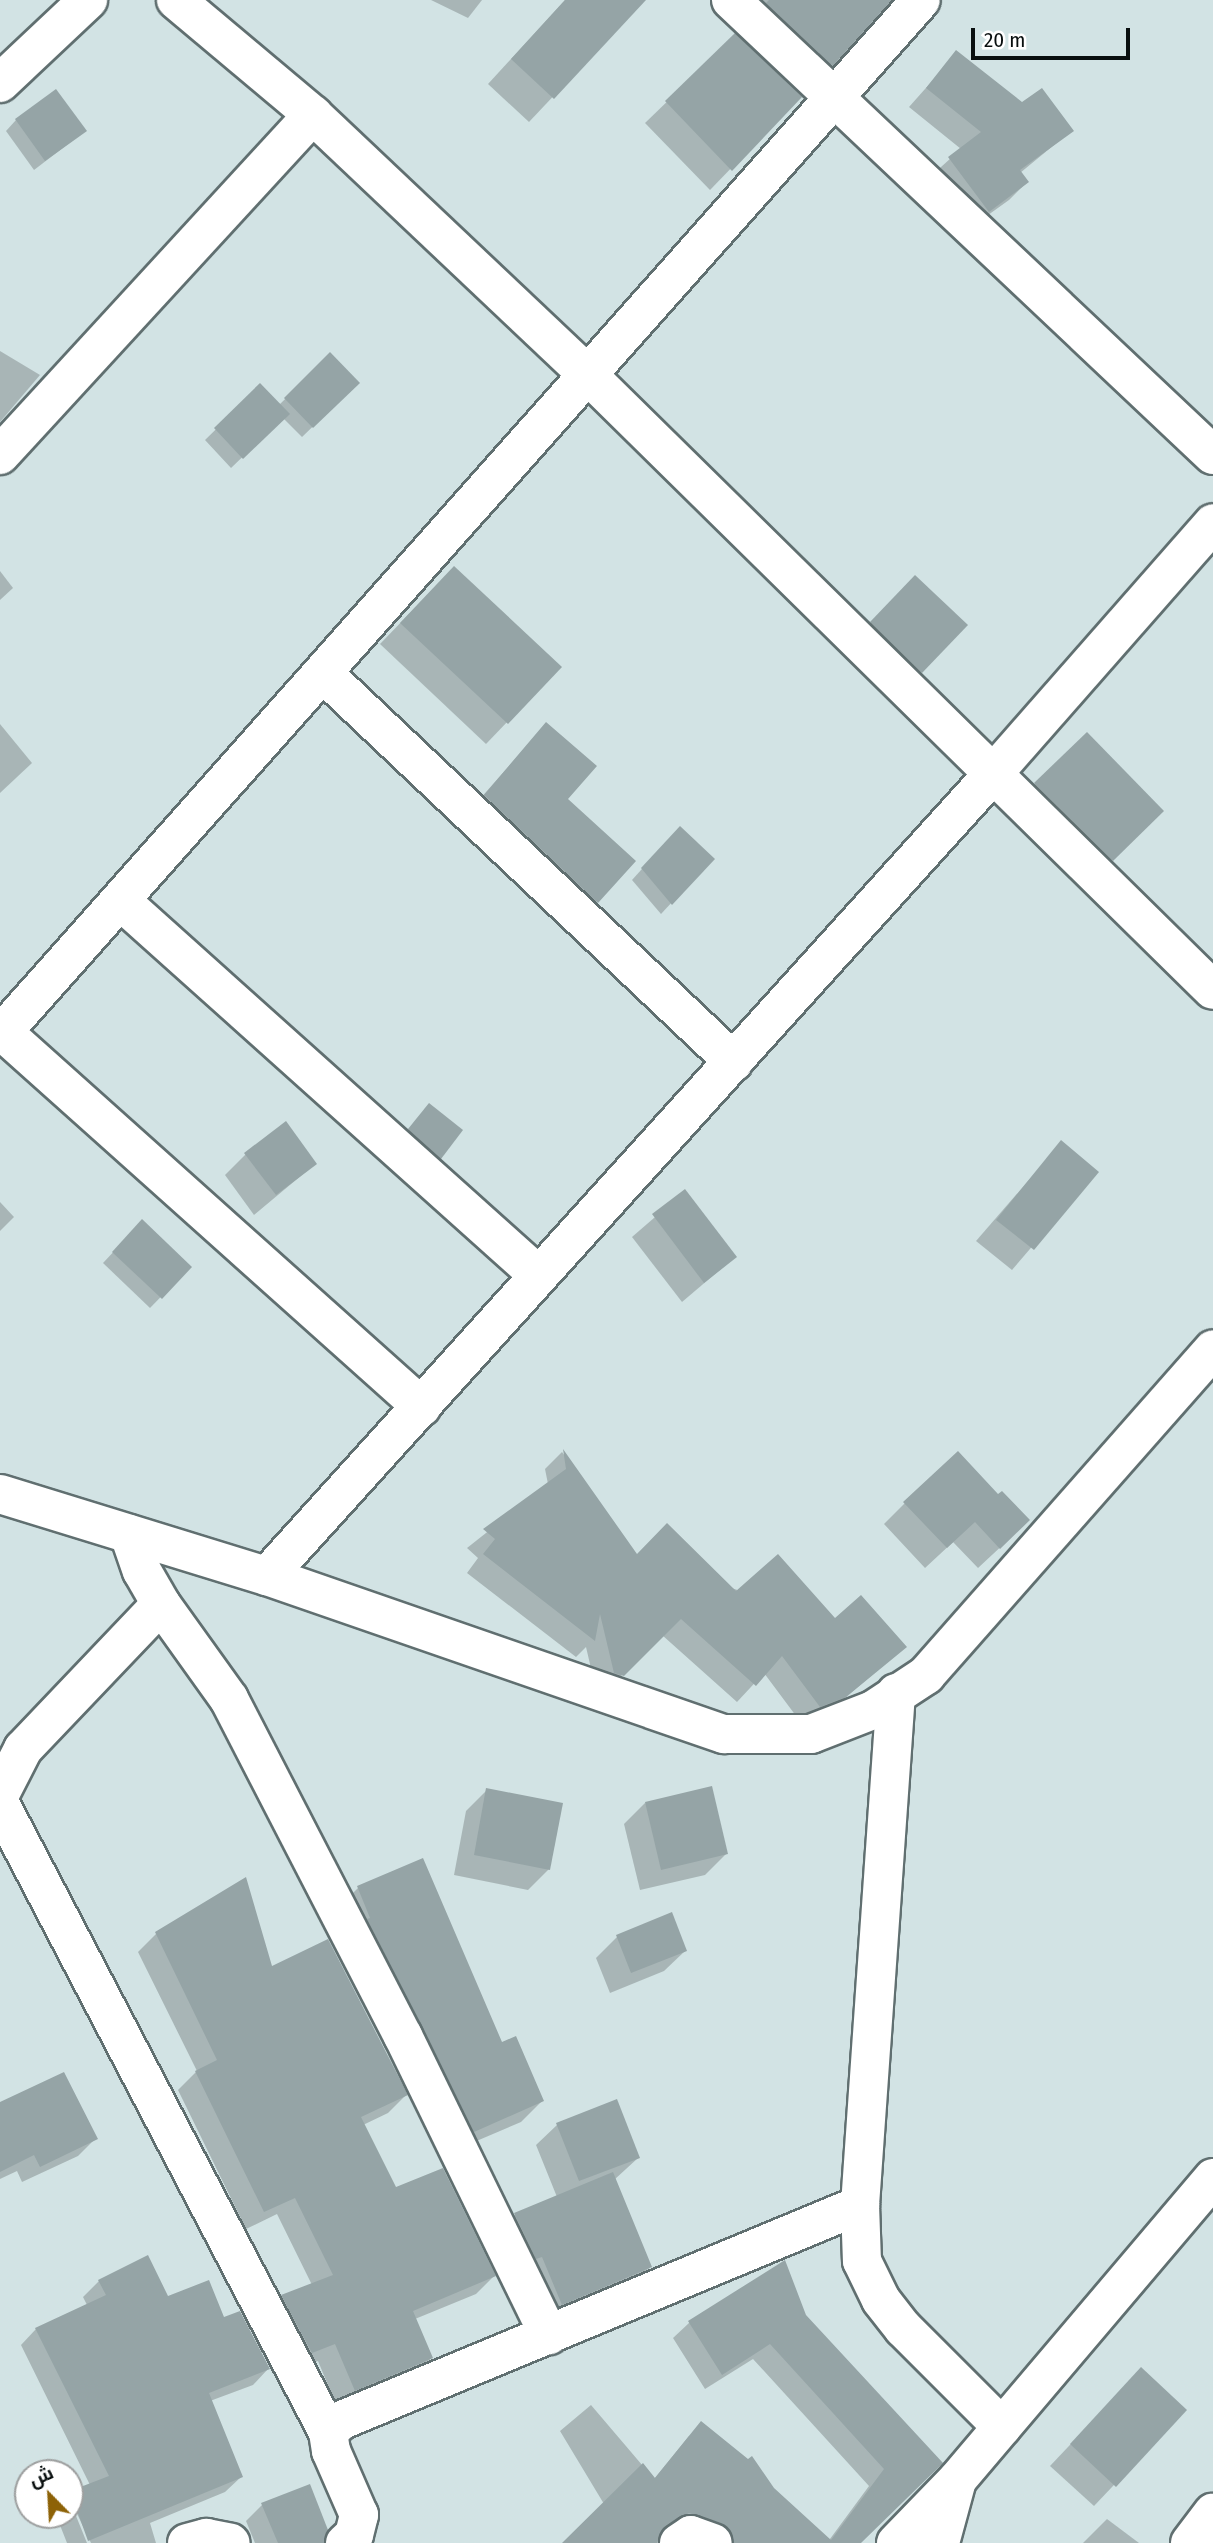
<!DOCTYPE html>
<meta charset="utf-8">
<style>
body{margin:0}
#map{position:relative;width:1213px;height:2543px;overflow:hidden;background:#d2e3e4;font-family:"Fira Sans Condensed",Cairo,sans-serif}
div>[style]{position:absolute}
.shadow>*{inset:0;background:#0003}
.building>*{inset:0;background:#95a4a6}
.roads{filter:drop-shadow(2px 0 #606f70) drop-shadow(-2px 0 #606f70) drop-shadow(0 2px #606f70) drop-shadow(0 -2px #606f70)}
.street>*{height:38px;margin:-19px;padding:0 19px;transform-origin:19px;border-radius:19px;background:#fff}
span{translate:-50% -50%;white-space:nowrap;text-align:center;line-height:1.15;-webkit-text-stroke:7px #fff;paint-order:stroke}
.north{position:absolute;left:14px;top:2459px;width:70px;height:70px;box-sizing:border-box;background:#fff;border:2px solid #9d9f9f;border-radius:50%;rotate:336deg;font-size:19px;font-weight:700;line-height:28px;text-align:center;color:#090f0f}
.north::after{content:'';display:block;margin:auto;width:24px;height:32px;background:#8d6207;clip-path:polygon(50% 0,100% 100%,50% 72%,0 100%)}
.scale{position:absolute;left:971px;top:28px;width:159px;height:32px;box-sizing:border-box;border:4px solid #090f0f;border-top:0;padding-left:9px;font-size:21px;line-height:24px;white-space:nowrap;color:#090f0f;-webkit-text-stroke:5px #fff;paint-order:stroke}
</style>
<div id="map">
<div class="shadow">
<i style="clip-path:polygon(431px 0,482px 0,468px 18px)"></i>
<i style="clip-path:polygon(565px 0,644px 0,529px 122px,488px 84px)"></i>
<i style="clip-path:polygon(727px 0,897px 0,883px 7px,808px 89px)"></i>
<i style="clip-path:polygon(735px 36px,800px 97px,710px 190px,645px 123px)"></i>
<i style="clip-path:polygon(957px 53px,1022px 105px,1071px 131px,1020px 173px,1027px 182px,1009px 200px,970px 228px,931px 176px,961px 149px,909px 107px)"></i>
<i style="clip-path:polygon(16px 120px,85px 131px,34px 170px,6px 131px)"></i>
<i style="clip-path:polygon(0 351px,40px 375px,0 422px)"></i>
<i style="clip-path:polygon(330px 355px,358px 383px,302px 437px,283px 418px,231px 468px,205px 440px,260px 386px,279px 405px)"></i>
<i style="clip-path:polygon(0 571px,13px 588px,0 600px)"></i>
<i style="clip-path:polygon(433px 589px,560px 667px,486px 744px,380px 644px)"></i>
<i style="clip-path:polygon(895px 598px,921px 672px,900px 693px,851px 644px)"></i>
<i style="clip-path:polygon(0 724px,32px 763px,0 793px)"></i>
<i style="clip-path:polygon(546px 724px,566px 799px,634px 861px,576px 923px,464px 817px)"></i>
<i style="clip-path:polygon(1087px 734px,1161px 811px,1091px 880px,1014px 805px)"></i>
<i style="clip-path:polygon(669px 839px,712px 859px,661px 914px,632px 880px)"></i>
<i style="clip-path:polygon(429px 1105px,440px 1158px,430px 1168px,399px 1141px)"></i>
<i style="clip-path:polygon(1061px 1143px,1096px 1172px,1012px 1270px,976px 1241px)"></i>
<i style="clip-path:polygon(246px 1154px,315px 1164px,254px 1215px,225px 1175px)"></i>
<i style="clip-path:polygon(684px 1192px,735px 1257px,682px 1302px,632px 1237px)"></i>
<i style="clip-path:polygon(0 1202px,14px 1217px,0 1231px)"></i>
<i style="clip-path:polygon(132px 1232px,190px 1267px,150px 1308px,103px 1263px)"></i>
<i style="clip-path:polygon(562px 1452px,637px 1556px,905px 1647px,826px 1714px,802px 1724px,764px 1673px,737px 1702px,662px 1635px,604px 1693px,596px 1690px,586px 1647px,576px 1657px,467px 1573px,478px 1558px,467px 1548px,548px 1484px,545px 1469px)"></i>
<i style="clip-path:polygon(998px 1497px,1007px 1541px,978px 1568px,953px 1542px,925px 1568px,884px 1524px,905px 1503px)"></i>
<i style="clip-path:polygon(487px 1790px,549px 1869px,528px 1890px,454px 1875px,466px 1811px)"></i>
<i style="clip-path:polygon(645px 1803px,726px 1854px,705px 1875px,640px 1890px,624px 1824px)"></i>
<i style="clip-path:polygon(358px 1888px,501px 2044px,542px 2101px,521px 2122px,453px 2151px,337px 1909px)"></i>
<i style="clip-path:polygon(156px 1934px,271px 1968px,406px 2095px,388px 2113px,363px 2125px,395px 2190px,494px 2276px,476px 2294px,415px 2319px,431px 2358px,414px 2376px,337px 2407px,318px 2361px,294px 2370px,264px 2314px,282px 2296px,312px 2285px,277px 2214px,246px 2229px,178px 2090px,197px 2071px,138px 1952px)"></i>
<i style="clip-path:polygon(617px 1937px,685px 1951px,664px 1971px,610px 1993px,596px 1958px)"></i>
<i style="clip-path:polygon(0 2109px,95px 2139px,78px 2156px,22px 2182px,17px 2171px,0 2179px)"></i>
<i style="clip-path:polygon(557px 2125px,638px 2158px,614px 2180px,650px 2267px,629px 2288px,541px 2325px,494px 2235px,515px 2215px,557px 2197px,536px 2145px)"></i>
<i style="clip-path:polygon(784px 2263px,805px 2316px,940px 2463px,858px 2543px,827px 2543px,869px 2486px,753px 2359px,705px 2389px,673px 2338px,689px 2323px)"></i>
<i style="clip-path:polygon(99px 2281px,168px 2298px,223px 2319px,268px 2369px,253px 2385px,210px 2401px,241px 2477px,225px 2492px,150px 2523px,156px 2543px,91px 2543px,70px 2499px,70px 2493px,90px 2485px,21px 2345px,36px 2329px,87px 2305px,83px 2297px)"></i>
<i style="clip-path:polygon(1121px 2391px,1185px 2410px,1094px 2506px,1050px 2466px)"></i>
<i style="clip-path:polygon(591px 2405px,654px 2479px,689px 2436px,813px 2543px,714px 2543px,684px 2526px,664px 2529px,657px 2535px,658px 2543px,564px 2543px,604px 2504px,560px 2431px)"></i>
<i style="clip-path:polygon(70px 2501px,87px 2543px,67px 2543px,56px 2515px,70px 2515px)"></i>
<i style="clip-path:polygon(262px 2505px,323px 2543px,255px 2543px,246px 2521px)"></i>
<i style="clip-path:polygon(1107px 2519px,1139px 2543px,1083px 2543px)"></i>
</div>
<div class="building">
<i style="clip-path:polygon(565px 0,646px 0,554px 99px,511px 59px)"></i>
<i style="clip-path:polygon(769px 0,892px 0,833px 66px,766px 3px)"></i>
<i style="clip-path:polygon(735px 33px,802px 97px,732px 171px,665px 101px)"></i>
<i style="clip-path:polygon(956px 50px,1022px 102px,1042px 88px,1074px 131px,1020px 170px,1029px 182px,989px 212px,948px 157px,981px 132px,926px 88px)"></i>
<i style="clip-path:polygon(56px 89px,87px 131px,45px 161px,15px 119px)"></i>
<i style="clip-path:polygon(330px 352px,360px 383px,313px 428px,284px 398px)"></i>
<i style="clip-path:polygon(260px 383px,290px 414px,243px 459px,214px 428px)"></i>
<i style="clip-path:polygon(454px 566px,562px 667px,508px 724px,400px 623px)"></i>
<i style="clip-path:polygon(915px 575px,968px 625px,922px 673px,870px 622px)"></i>
<i style="clip-path:polygon(546px 722px,597px 766px,568px 799px,636px 861px,598px 903px,484px 795px)"></i>
<i style="clip-path:polygon(1087px 732px,1164px 811px,1113px 861px,1034px 783px)"></i>
<i style="clip-path:polygon(680px 826px,715px 859px,672px 905px,641px 868px)"></i>
<i style="clip-path:polygon(429px 1103px,463px 1130px,441px 1159px,408px 1129px)"></i>
<i style="clip-path:polygon(286px 1121px,317px 1164px,276px 1195px,244px 1153px)"></i>
<i style="clip-path:polygon(1061px 1140px,1099px 1172px,1034px 1250px,996px 1220px)"></i>
<i style="clip-path:polygon(685px 1189px,737px 1257px,704px 1283px,652px 1214px)"></i>
<i style="clip-path:polygon(142px 1219px,192px 1267px,162px 1299px,112px 1252px)"></i>
<i style="clip-path:polygon(563px 1449px,637px 1554px,667px 1523px,736px 1591px,778px 1554px,835px 1618px,861px 1595px,907px 1647px,846px 1697px,820px 1707px,782px 1656px,756px 1686px,681px 1619px,624px 1676px,614px 1673px,600px 1614px,595px 1641px,483px 1554px,495px 1539px,483px 1529px,566px 1469px)"></i>
<i style="clip-path:polygon(958px 1451px,998px 1494px,1002px 1491px,1030px 1520px,1000px 1549px,975px 1522px,947px 1548px,903px 1502px)"></i>
<i style="clip-path:polygon(712px 1786px,728px 1854px,661px 1870px,645px 1802px)"></i>
<i style="clip-path:polygon(486px 1788px,563px 1803px,550px 1870px,474px 1855px)"></i>
<i style="clip-path:polygon(423px 1858px,502px 2042px,516px 2036px,544px 2101px,474px 2132px,367px 1919px,370px 1918px,357px 1886px)"></i>
<i style="clip-path:polygon(246px 1877px,272px 1966px,328px 1939px,408px 2095px,361px 2117px,396px 2187px,443px 2168px,496px 2276px,413px 2311px,433px 2358px,355px 2391px,335px 2344px,312px 2353px,281px 2295px,333px 2275px,295px 2198px,264px 2212px,195px 2071px,217px 2060px,155px 1932px)"></i>
<i style="clip-path:polygon(672px 1912px,687px 1951px,631px 1973px,616px 1935px)"></i>
<i style="clip-path:polygon(64px 2072px,98px 2139px,40px 2167px,34px 2155px,0 2172px,0 2102px)"></i>
<i style="clip-path:polygon(617px 2099px,640px 2158px,579px 2181px,556px 2123px)"></i>
<i style="clip-path:polygon(613px 2172px,652px 2267px,562px 2305px,542px 2257px,536px 2259px,514px 2213px)"></i>
<i style="clip-path:polygon(148px 2255px,168px 2296px,209px 2280px,224px 2317px,240px 2311px,270px 2369px,209px 2393px,243px 2477px,88px 2541px,70px 2491px,109px 2476px,35px 2328px,106px 2295px,98px 2280px)"></i>
<i style="clip-path:polygon(785px 2260px,806px 2315px,943px 2463px,861px 2543px,734px 2543px,730px 2530px,721px 2523px,689px 2513px,666px 2525px,657px 2543px,562px 2543px,643px 2463px,655px 2478px,701px 2421px,748px 2459px,752px 2456px,774px 2488px,831px 2540px,884px 2469px,770px 2344px,722px 2375px,688px 2321px)"></i>
<i style="clip-path:polygon(1141px 2367px,1187px 2410px,1116px 2487px,1070px 2444px)"></i>
<i style="clip-path:polygon(310px 2484px,328px 2530px,324px 2543px,278px 2543px,261px 2503px)"></i>
</div>
<div class="roads">
<div class="street">
<i style="left:176px;top:0;width:179px;rotate:40deg"></i>
<i style="left:313px;top:115px;width:380px;rotate:43.4deg"></i>
<i style="left:589px;top:376px;width:875px;rotate:44.54deg"></i>
<i style="left:731px;top:0;width:663px;rotate:43.35deg"></i>
<i style="left:0;top:83px;width:121px;rotate:-43.3deg"></i>
<i style="left:0;top:455px;width:462px;rotate:-47.4deg"></i>
<i style="left:324px;top:674px;width:564px;rotate:43.42deg"></i>
<i style="left:121px;top:901px;width:559px;rotate:41.88deg"></i>
<i style="left:3px;top:1032px;width:562px;rotate:41.83deg"></i>
<i style="left:0;top:1035px;width:1385px;rotate:-48.34deg"></i>
<i style="left:0;top:1494px;width:279px;rotate:17.1deg"></i>
<i style="left:267px;top:1576px;width:484px;rotate:19.1deg"></i>
<i style="left:724px;top:1734px;width:87px"></i>
<i style="left:811px;top:1734px;width:66px;rotate:-21.2deg"></i>
<i style="left:873px;top:1710px;width:64px;rotate:-33.4deg"></i>
<i style="left:926px;top:1675px;width:434px;rotate:-48.6deg"></i>
<i style="left:129px;top:1534px;width:39px;rotate:71deg"></i>
<i style="left:142px;top:1571px;width:38px;rotate:60deg"></i>
<i style="left:161px;top:1604px;width:117px;rotate:54.4deg"></i>
<i style="left:229px;top:1699px;width:379px;rotate:62.7deg"></i>
<i style="left:403px;top:2036px;width:333px;rotate:64deg"></i>
<i style="left:267px;top:1576px;width:1080px;rotate:-47.85deg"></i>
<i style="left:992px;top:775px;width:335px;rotate:-48.7deg"></i>
<i style="left:896px;top:1693px;width:513px;rotate:94.02deg"></i>
<i style="left:860px;top:2205px;width:56px;rotate:88deg"></i>
<i style="left:862px;top:2261px;width:43px;rotate:64deg"></i>
<i style="left:881px;top:2300px;width:36px;rotate:52deg"></i>
<i style="left:903px;top:2328px;width:140px;rotate:45deg"></i>
<i style="left:0;top:1794px;width:51px;rotate:-62.9deg"></i>
<i style="left:23px;top:1749px;width:200px;rotate:-46.4deg"></i>
<i style="left:0;top:1804px;width:708px;rotate:62.42deg"></i>
<i style="left:187px;top:2543px;width:20px;rotate:-15deg"></i>
<i style="left:206px;top:2538px;width:25px;rotate:11deg"></i>
<i style="left:345px;top:2543px;width:12px;rotate:-42deg"></i>
<i style="left:354px;top:2535px;width:21px;rotate:-76deg"></i>
<i style="left:359px;top:2515px;width:70px;rotate:-113.6deg"></i>
<i style="left:331px;top:2451px;width:19px;rotate:-99deg"></i>
<i style="left:328px;top:2432px;width:18px;rotate:-41deg"></i>
<i style="left:342px;top:2420px;width:561px;rotate:-22.54deg"></i>
<i style="left:679px;top:2543px;width:14px;rotate:-34deg"></i>
<i style="left:691px;top:2535px;width:23px;rotate:20deg"></i>
<i style="left:896px;top:2543px;width:88px;rotate:-45.9deg"></i>
<i style="left:957px;top:2480px;width:396px;rotate:-49.7deg"></i>
<i style="left:940px;top:2543px;width:61px;rotate:-74.8deg"></i>
<i style="left:1190px;top:2543px;width:38px;rotate:-53deg"></i>
</div>
</div>
<div class="north">ش</div>
<div class="scale">20 m</div>
</div>
